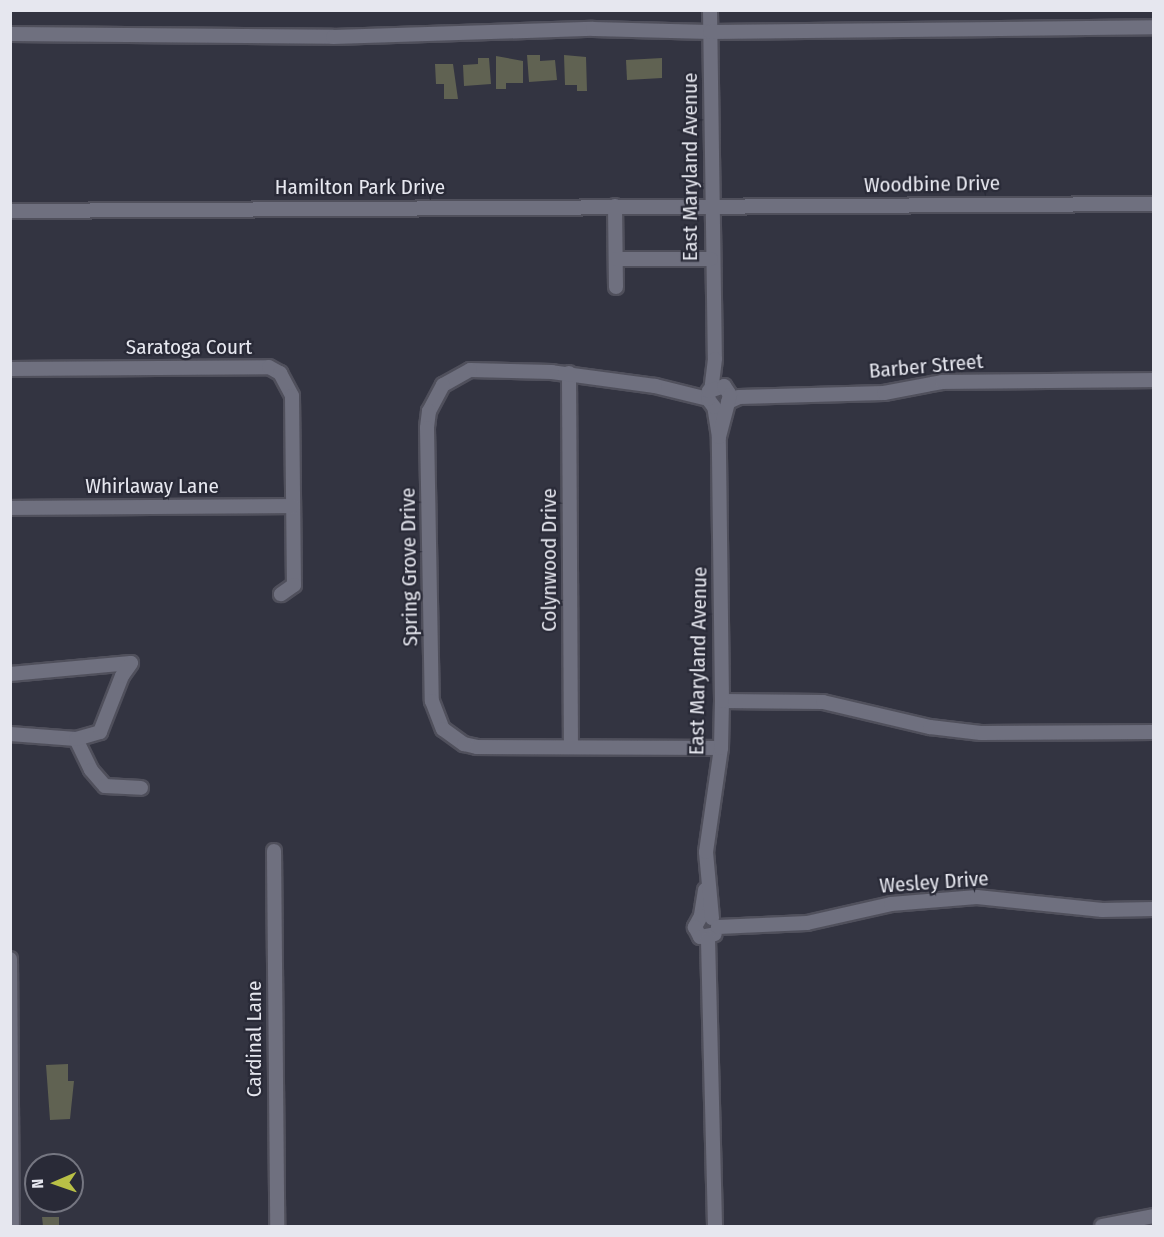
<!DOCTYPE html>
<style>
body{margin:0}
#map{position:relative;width:1164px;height:1237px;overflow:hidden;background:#333441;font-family:"Fira Sans Condensed",sans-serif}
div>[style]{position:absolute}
.building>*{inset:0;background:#606252}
.roads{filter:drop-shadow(2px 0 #50505c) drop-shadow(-2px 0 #50505c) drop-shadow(0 2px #50505c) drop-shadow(0 -2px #50505c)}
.minor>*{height:14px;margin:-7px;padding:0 7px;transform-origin:7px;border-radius:7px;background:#6f707f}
span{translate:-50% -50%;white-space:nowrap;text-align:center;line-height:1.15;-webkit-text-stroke:4.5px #292a37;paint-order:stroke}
.street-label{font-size:21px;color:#e6e7ef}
.frame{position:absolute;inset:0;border:12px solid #e6e7ef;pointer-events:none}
.north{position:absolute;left:24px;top:1153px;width:60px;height:60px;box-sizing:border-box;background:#292a37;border:2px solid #757681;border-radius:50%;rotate:268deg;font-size:16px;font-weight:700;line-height:24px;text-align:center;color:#e6e7ef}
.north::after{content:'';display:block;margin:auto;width:21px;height:27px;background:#b9c046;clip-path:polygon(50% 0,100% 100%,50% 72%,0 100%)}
</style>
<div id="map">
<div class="building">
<i style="clip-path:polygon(527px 55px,540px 55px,540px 61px,555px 60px,557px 80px,529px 82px)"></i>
<i style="clip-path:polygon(564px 55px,586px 57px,587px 91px,577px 91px,577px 85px,565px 85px)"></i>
<i style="clip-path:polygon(496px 56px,523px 61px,523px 83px,506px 83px,506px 89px,496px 89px)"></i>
<i style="clip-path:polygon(478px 58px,489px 58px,491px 84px,464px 86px,463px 65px,478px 64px)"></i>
<i style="clip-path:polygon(662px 58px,662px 78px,627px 80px,626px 60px)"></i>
<i style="clip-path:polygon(435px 64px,453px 64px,458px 99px,444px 99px,444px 84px,436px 84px)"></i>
<i style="clip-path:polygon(68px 1064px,68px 1081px,74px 1081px,70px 1119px,50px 1120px,46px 1065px)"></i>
<i style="clip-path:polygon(42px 1217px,59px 1217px,59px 1226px,43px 1226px)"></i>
</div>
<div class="roads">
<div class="minor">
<i style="left:710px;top:10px;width:349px;rotate:89.2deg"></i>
<i style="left:715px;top:359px;width:31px;rotate:97deg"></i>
<i style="left:10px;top:34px;width:323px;rotate:0.5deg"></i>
<i style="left:333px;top:37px;width:260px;rotate:-1.8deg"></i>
<i style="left:593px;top:29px;width:117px;rotate:1.5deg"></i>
<i style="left:710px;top:32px;width:444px;rotate:-0.6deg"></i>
<i style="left:615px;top:206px;width:81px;rotate:89.3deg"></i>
<i style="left:10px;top:211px;width:1144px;rotate:-0.35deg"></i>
<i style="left:616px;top:259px;width:95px"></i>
<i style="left:10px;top:369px;width:259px;rotate:-0.4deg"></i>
<i style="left:269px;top:367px;width:13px;rotate:29deg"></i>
<i style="left:280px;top:373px;width:26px;rotate:62deg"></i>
<i style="left:292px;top:396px;width:189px;rotate:89.4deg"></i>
<i style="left:294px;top:585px;width:16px;rotate:145deg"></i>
<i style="left:569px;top:373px;width:373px;rotate:89.7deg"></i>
<i style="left:708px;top:399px;width:55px;rotate:-166.2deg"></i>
<i style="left:655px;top:386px;width:104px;rotate:-172.3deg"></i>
<i style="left:552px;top:372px;width:82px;rotate:-178.6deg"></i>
<i style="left:470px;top:370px;width:31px;rotate:151deg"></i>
<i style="left:443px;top:385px;width:30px;rotate:118deg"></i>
<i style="left:429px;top:411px;width:17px;rotate:97deg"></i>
<i style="left:427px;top:428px;width:273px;rotate:89deg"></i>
<i style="left:432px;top:701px;width:30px;rotate:69deg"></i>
<i style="left:443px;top:729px;width:26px;rotate:36deg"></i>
<i style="left:464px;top:744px;width:13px;rotate:13deg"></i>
<i style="left:477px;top:747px;width:244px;rotate:0.2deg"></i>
<i style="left:728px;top:402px;width:12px;rotate:-24deg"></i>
<i style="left:739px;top:397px;width:145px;rotate:-1.6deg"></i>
<i style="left:884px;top:393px;width:59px;rotate:-10.7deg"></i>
<i style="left:942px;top:382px;width:212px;rotate:-0.5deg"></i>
<i style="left:10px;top:508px;width:283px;rotate:-0.4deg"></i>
<i style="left:10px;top:674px;width:121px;rotate:-5.2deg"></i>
<i style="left:722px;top:701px;width:101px;rotate:0.6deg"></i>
<i style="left:823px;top:702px;width:110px;rotate:13.2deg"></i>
<i style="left:930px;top:727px;width:51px;rotate:6.7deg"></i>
<i style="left:981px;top:733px;width:173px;rotate:-0.3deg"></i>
<i style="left:10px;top:734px;width:66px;rotate:4.3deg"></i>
<i style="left:76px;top:739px;width:34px;rotate:64deg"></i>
<i style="left:91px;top:770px;width:21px;rotate:49deg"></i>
<i style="left:105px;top:786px;width:36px;rotate:3deg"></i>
<i style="left:76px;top:739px;width:25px;rotate:-16deg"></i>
<i style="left:100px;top:732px;width:60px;rotate:-68.6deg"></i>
<i style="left:122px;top:676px;width:16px;rotate:-55deg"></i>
<i style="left:274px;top:851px;width:375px;rotate:89.5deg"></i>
<i style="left:705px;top:890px;width:26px;rotate:99deg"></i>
<i style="left:701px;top:916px;width:13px;rotate:119deg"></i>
<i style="left:695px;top:927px;width:11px;rotate:63deg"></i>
<i style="left:700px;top:937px;width:15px;rotate:-11deg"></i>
<i style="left:712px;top:918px;width:66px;rotate:-95.2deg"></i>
<i style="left:706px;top:852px;width:105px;rotate:-81.8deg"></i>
<i style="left:721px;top:748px;width:47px;rotate:-88.8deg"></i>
<i style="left:722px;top:701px;width:264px;rotate:-90.7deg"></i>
<i style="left:719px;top:437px;width:30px;rotate:-99deg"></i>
<i style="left:714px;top:407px;width:10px;rotate:-127deg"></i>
<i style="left:708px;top:399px;width:8px;rotate:-83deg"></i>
<i style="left:709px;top:391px;width:16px;rotate:-18deg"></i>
<i style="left:724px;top:386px;width:11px;rotate:56deg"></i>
<i style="left:730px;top:395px;width:43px;rotate:104.7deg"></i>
<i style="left:718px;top:927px;width:89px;rotate:-2.6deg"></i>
<i style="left:807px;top:923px;width:86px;rotate:-12.7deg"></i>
<i style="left:891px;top:904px;width:86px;rotate:-4.7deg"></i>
<i style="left:977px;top:897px;width:126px;rotate:5.9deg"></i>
<i style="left:1102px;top:910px;width:52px;rotate:-1.1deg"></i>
<i style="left:708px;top:939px;width:287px;rotate:88.6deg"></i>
<i style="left:10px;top:959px;width:267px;rotate:89.6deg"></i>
<i style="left:1102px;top:1226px;width:53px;rotate:-10.9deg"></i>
</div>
</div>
<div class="street-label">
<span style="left:690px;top:167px;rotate:-90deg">East Maryland Avenue</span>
<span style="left:932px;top:184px;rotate:-1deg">Woodbine Drive</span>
<span style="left:360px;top:187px">Hamilton Park Drive</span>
<span style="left:189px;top:347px">Saratoga Court</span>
<span style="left:926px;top:366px;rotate:-5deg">Barber Street</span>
<span style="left:152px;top:486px">Whirlaway Lane</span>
<span style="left:549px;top:560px;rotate:-90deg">Colynwood Drive</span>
<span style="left:409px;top:567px;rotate:-91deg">Spring Grove Drive</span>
<span style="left:698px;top:661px;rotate:-89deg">East Maryland Avenue</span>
<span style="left:934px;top:882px;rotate:-4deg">Wesley Drive</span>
<span style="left:254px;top:1039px;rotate:-90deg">Cardinal Lane</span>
</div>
<div class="frame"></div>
<div class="north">N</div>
</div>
